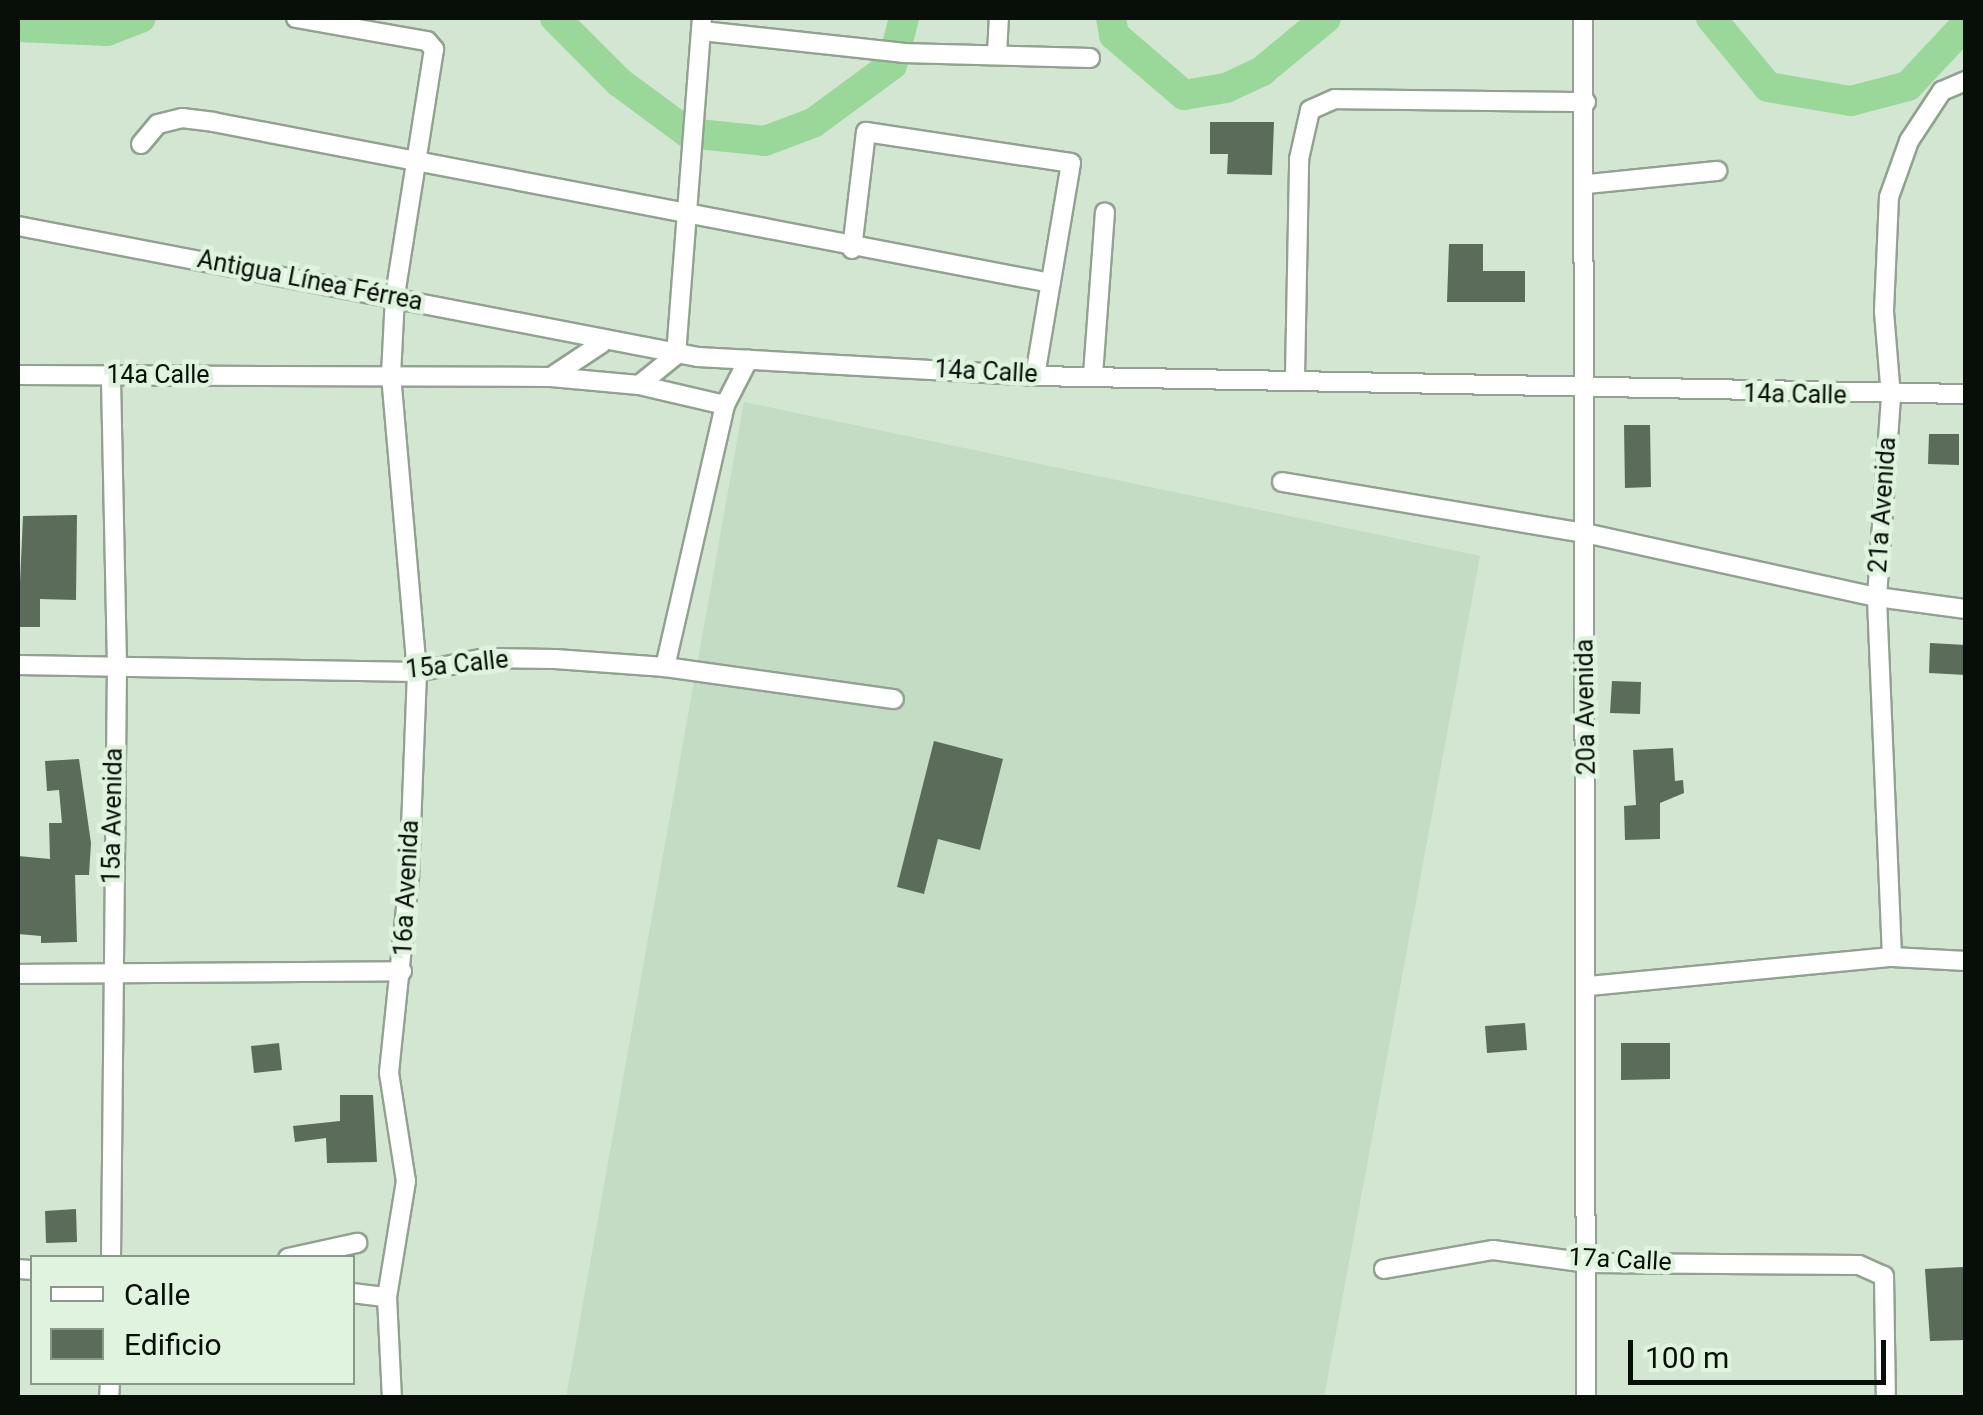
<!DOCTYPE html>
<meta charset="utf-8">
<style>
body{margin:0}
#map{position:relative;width:1983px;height:1415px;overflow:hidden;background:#d2e6d2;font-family:Roboto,sans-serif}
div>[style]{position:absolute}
.built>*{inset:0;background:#c3dcc3}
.river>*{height:30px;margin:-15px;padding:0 15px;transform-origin:15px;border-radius:15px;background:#99d899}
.building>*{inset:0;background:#5b6c5a}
.roads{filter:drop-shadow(2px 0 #91a390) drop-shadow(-2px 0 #91a390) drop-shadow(0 2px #91a390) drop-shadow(0 -2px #91a390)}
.minor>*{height:18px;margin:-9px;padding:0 9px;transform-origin:9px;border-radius:9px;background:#fff}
span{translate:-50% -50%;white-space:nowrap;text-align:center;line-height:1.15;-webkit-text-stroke:9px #dff3df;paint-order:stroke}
.street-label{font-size:25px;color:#080f08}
.frame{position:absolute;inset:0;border:20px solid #080f08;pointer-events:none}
.legend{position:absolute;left:30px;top:1255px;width:325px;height:130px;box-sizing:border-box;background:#dff3df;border:2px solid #899889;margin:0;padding:12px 18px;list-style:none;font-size:30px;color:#080f08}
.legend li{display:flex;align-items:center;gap:20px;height:50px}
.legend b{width:50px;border:2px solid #899889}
.scale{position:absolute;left:1628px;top:1340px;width:258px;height:45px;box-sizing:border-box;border:5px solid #080f08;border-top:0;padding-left:12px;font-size:30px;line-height:35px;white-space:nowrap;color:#080f08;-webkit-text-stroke:8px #dff3df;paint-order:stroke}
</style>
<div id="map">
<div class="built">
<i style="clip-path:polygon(744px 402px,1480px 556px,1324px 1397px,566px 1398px)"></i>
</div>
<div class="river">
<i style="left:555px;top:18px;width:91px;rotate:45deg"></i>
<i style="left:619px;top:82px;width:86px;rotate:36.5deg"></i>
<i style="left:688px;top:133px;width:77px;rotate:5.9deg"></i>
<i style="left:765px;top:141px;width:51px;rotate:-20.6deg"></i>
<i style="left:813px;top:123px;width:98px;rotate:-36.3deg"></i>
<i style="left:892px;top:65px;width:49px;rotate:-75.7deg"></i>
<i style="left:1111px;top:18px;width:17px;rotate:80deg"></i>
<i style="left:1114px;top:35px;width:92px;rotate:40.6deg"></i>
<i style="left:1184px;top:95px;width:43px;rotate:-9.5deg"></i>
<i style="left:1226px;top:88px;width:40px;rotate:-25deg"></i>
<i style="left:1262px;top:71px;width:83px;rotate:-39.6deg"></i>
<i style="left:1711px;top:18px;width:89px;rotate:50.4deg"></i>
<i style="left:1768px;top:87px;width:84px;rotate:9.6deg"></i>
<i style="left:1851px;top:101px;width:59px;rotate:-14.7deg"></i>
<i style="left:1908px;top:86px;width:85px;rotate:-46.9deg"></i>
<i style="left:18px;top:27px;width:89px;rotate:2.6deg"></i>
<i style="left:107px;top:31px;width:36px;rotate:-21deg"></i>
</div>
<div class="building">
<i style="clip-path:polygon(1210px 122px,1274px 122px,1272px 175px,1227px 174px,1228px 154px,1210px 154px)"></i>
<i style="clip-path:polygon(1449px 244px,1483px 244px,1483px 271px,1525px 271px,1525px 302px,1447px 302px)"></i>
<i style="clip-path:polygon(1624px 425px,1650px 425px,1651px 487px,1625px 488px)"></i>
<i style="clip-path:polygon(1929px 434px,1959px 434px,1959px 465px,1928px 464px)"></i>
<i style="clip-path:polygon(77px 515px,76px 600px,40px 599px,40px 627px,18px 627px,23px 516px)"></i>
<i style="clip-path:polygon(1930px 643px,1966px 645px,1966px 675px,1929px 673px)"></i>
<i style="clip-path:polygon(1612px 681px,1641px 682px,1640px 714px,1610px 713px)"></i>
<i style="clip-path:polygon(934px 741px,1003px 759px,980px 850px,938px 839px,924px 894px,897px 887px)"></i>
<i style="clip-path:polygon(1673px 748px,1675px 781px,1683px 780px,1684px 793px,1660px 803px,1660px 839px,1625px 840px,1624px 806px,1636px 805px,1633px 750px)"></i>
<i style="clip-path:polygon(79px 759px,91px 843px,89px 875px,75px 875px,77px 942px,41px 943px,41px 936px,18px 934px,18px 856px,50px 859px,49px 823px,62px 823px,59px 790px,47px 791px,45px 761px)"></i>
<i style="clip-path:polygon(1525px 1023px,1527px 1050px,1487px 1053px,1485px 1026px)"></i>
<i style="clip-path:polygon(279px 1043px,282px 1070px,254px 1073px,251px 1046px)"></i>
<i style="clip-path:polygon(1621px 1043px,1670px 1043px,1670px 1079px,1621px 1080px)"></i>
<i style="clip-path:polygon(340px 1095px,373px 1095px,377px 1162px,327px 1163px,326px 1138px,295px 1142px,293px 1126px,340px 1121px)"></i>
<i style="clip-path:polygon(76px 1209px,77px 1242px,46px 1243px,45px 1211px)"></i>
<i style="clip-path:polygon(1963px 1267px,1966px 1340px,1930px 1341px,1925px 1269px)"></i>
</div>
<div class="roads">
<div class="minor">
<i style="left:296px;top:18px;width:133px;rotate:10deg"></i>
<i style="left:427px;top:41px;width:11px;rotate:49deg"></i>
<i style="left:434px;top:49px;width:250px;rotate:99deg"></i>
<i style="left:395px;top:296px;width:79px;rotate:92.9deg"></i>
<i style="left:391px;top:375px;width:298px;rotate:85deg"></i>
<i style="left:417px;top:672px;width:207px;rotate:92.2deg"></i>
<i style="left:409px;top:879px;width:195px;rotate:95.9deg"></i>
<i style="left:389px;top:1073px;width:109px;rotate:81.1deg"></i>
<i style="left:406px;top:1181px;width:118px;rotate:99.3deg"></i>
<i style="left:387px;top:1297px;width:101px;rotate:87.2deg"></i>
<i style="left:1583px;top:18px;width:1380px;rotate:89.88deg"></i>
<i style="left:702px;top:31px;width:202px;rotate:6.2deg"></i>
<i style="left:903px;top:53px;width:187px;rotate:1.5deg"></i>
<i style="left:997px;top:54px;width:36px;rotate:-87deg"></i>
<i style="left:141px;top:144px;width:26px;rotate:-50deg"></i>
<i style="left:158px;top:124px;width:25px;rotate:-14deg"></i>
<i style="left:182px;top:118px;width:31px;rotate:7deg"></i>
<i style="left:213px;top:122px;width:853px;rotate:10.88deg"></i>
<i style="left:1588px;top:184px;width:130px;rotate:-5.8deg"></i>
<i style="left:18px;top:226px;width:693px;rotate:10.9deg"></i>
<i style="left:698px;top:357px;width:338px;rotate:3.2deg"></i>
<i style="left:1035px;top:376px;width:931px;rotate:1.11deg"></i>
<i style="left:852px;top:249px;width:118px;rotate:-83.2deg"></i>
<i style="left:866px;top:132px;width:207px;rotate:8.6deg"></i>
<i style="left:1071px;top:163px;width:216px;rotate:99.6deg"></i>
<i style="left:18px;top:375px;width:533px;rotate:0.21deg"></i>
<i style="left:551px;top:377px;width:88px;rotate:5.2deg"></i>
<i style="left:639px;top:385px;width:88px;rotate:13.1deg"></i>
<i style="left:725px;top:405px;width:269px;rotate:102.9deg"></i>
<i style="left:1093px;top:375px;width:163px;rotate:-85.8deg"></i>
<i style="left:1295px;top:376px;width:217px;rotate:-88.9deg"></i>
<i style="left:1299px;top:159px;width:50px;rotate:-77.3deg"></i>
<i style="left:1310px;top:110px;width:27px;rotate:-24deg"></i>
<i style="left:1335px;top:99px;width:251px;rotate:0.7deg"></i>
<i style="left:551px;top:377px;width:61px;rotate:-33.7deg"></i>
<i style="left:639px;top:385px;width:48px;rotate:-39deg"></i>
<i style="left:676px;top:355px;width:338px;rotate:-85.6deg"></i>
<i style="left:725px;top:405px;width:51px;rotate:-62.9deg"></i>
<i style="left:1282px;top:482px;width:307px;rotate:9.6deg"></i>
<i style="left:1585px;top:533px;width:299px;rotate:12.4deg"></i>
<i style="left:1877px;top:597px;width:90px;rotate:7.7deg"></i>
<i style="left:18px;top:665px;width:399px;rotate:1deg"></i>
<i style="left:417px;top:672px;width:69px;rotate:-11.6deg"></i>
<i style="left:485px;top:658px;width:70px;rotate:0.8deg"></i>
<i style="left:555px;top:659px;width:110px;rotate:4.2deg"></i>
<i style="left:665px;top:667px;width:231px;rotate:8deg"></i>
<i style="left:1892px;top:957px;width:360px;rotate:-92.4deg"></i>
<i style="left:1877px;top:597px;width:200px;rotate:-86deg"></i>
<i style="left:1891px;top:397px;width:86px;rotate:-94.7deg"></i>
<i style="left:1884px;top:311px;width:114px;rotate:-87.5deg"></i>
<i style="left:1889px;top:197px;width:59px;rotate:-70.3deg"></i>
<i style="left:1909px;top:141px;width:60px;rotate:-56.6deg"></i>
<i style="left:1942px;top:91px;width:26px;rotate:-23deg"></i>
<i style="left:18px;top:974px;width:384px;rotate:-0.4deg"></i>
<i style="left:1589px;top:986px;width:304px;rotate:-5.5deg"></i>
<i style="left:1892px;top:957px;width:74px;rotate:3.1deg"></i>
<i style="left:111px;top:1258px;width:592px;rotate:-89.42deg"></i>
<i style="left:117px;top:666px;width:291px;rotate:-91.2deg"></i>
<i style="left:288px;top:1258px;width:71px;rotate:-12.3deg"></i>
<i style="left:18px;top:1269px;width:14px;rotate:4deg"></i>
<i style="left:1384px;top:1269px;width:111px;rotate:-9.9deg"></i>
<i style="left:1493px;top:1250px;width:96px;rotate:7.8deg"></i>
<i style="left:1588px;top:1263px;width:271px;rotate:0.4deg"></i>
<i style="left:1859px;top:1265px;width:27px;rotate:24deg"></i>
<i style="left:1884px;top:1276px;width:122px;rotate:89.1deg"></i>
<i style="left:352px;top:1293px;width:35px;rotate:7deg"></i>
<i style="left:109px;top:1398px;width:16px;rotate:-86deg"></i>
</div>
</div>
<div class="street-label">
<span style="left:310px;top:281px;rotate:11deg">Antigua Línea Férrea</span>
<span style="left:986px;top:372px;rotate:3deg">14a Calle</span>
<span style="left:158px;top:375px">14a Calle</span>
<span style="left:1795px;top:395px;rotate:1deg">14a Calle</span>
<span style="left:1883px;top:505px;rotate:-86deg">21a Avenida</span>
<span style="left:457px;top:665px;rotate:-6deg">15a Calle</span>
<span style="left:1586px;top:707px;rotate:-91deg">20a Avenida</span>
<span style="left:113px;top:816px;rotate:-89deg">15a Avenida</span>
<span style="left:407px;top:888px;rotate:-87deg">16a Avenida</span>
<span style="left:1620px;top:1260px;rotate:3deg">17a Calle</span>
</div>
<div class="frame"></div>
<ul class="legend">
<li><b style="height:12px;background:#fff"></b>Calle</li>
<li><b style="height:28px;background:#5b6c5a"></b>Edificio</li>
</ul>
<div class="scale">100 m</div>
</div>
